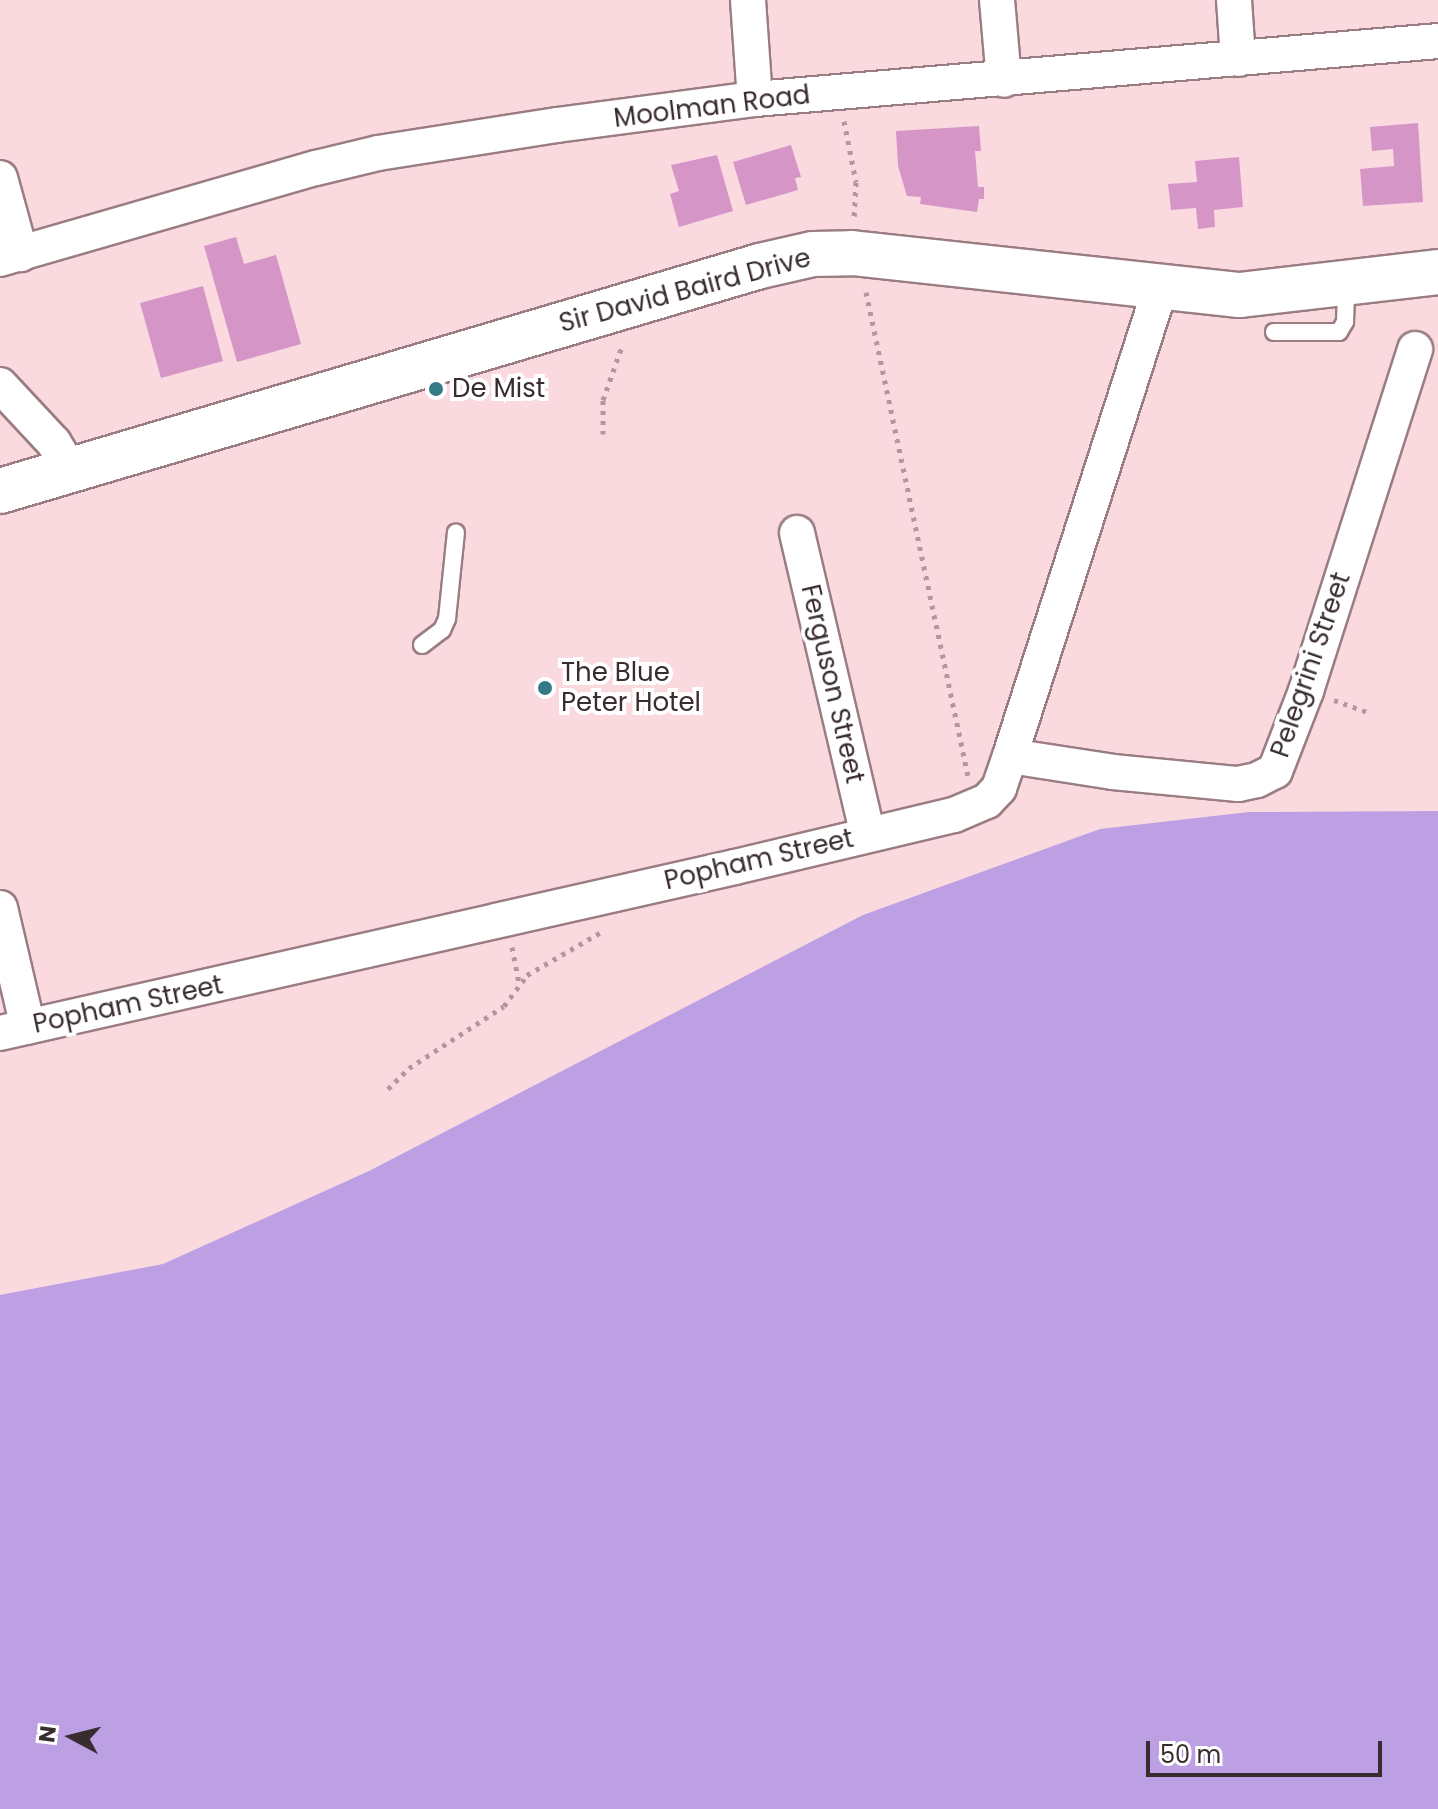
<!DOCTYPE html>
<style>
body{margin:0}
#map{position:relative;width:1438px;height:1809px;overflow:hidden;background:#fad9df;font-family:Poppins,sans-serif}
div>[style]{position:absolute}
.water>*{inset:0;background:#bd9fe4}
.building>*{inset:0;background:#d695c7}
.path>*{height:5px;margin-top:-2.5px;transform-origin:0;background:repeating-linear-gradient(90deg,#b2989d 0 4px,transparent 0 10px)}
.roads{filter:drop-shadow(2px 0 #9a7d82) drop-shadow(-2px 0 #9a7d82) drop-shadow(0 2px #9a7d82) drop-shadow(0 -2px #9a7d82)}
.lane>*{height:16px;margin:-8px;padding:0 8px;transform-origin:8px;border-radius:8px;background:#fff}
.street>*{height:34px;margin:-17px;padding:0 17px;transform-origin:17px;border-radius:17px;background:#fff}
.secondary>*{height:44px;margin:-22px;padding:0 22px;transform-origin:22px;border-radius:22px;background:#fff}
.dots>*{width:22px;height:22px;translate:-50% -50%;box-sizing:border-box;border:4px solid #fff;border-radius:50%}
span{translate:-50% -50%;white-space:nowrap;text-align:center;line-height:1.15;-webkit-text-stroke:8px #fff;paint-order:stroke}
.street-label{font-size:26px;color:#392c2f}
.poi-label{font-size:26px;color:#392c2f}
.left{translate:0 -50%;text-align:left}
.north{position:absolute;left:32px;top:1697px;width:80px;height:80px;-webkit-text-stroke:6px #fff;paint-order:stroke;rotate:277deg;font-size:22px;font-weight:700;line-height:32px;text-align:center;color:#392c2f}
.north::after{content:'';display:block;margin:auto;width:28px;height:36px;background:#392c2f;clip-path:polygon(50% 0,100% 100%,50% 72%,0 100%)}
.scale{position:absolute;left:1146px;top:1741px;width:236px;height:36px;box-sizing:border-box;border:4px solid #392c2f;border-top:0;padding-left:10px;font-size:24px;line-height:28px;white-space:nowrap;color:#392c2f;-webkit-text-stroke:6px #fff;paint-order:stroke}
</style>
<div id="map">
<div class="water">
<i style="clip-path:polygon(1438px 811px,1438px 1809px,0 1809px,0 1295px,163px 1264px,369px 1171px,863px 915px,1100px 829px,1249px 812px)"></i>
</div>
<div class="building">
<i style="clip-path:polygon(1418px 123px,1423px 202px,1363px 206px,1360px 169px,1394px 166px,1393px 149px,1372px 151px,1370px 127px)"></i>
<i style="clip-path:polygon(979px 126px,981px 151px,975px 151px,978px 187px,984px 187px,984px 199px,979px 199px,977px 212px,920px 204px,921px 197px,907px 196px,898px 166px,896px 131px)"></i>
<i style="clip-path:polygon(791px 145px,801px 177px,795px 178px,798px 190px,746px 205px,733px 162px)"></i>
<i style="clip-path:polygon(717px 155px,733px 211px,679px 227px,670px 194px,679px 191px,671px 165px)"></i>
<i style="clip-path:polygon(1239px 157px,1243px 207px,1214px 210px,1215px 227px,1198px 229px,1196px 208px,1171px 210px,1168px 184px,1197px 182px,1195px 161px)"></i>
<i style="clip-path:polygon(236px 237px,244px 264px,276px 255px,301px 344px,237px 362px,204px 246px)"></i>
<i style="clip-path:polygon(203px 286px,223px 361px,161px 378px,140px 303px)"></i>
</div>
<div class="path">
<i style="left:844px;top:121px;width:62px;rotate:78.9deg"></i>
<i style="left:856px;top:182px;width:36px;rotate:93deg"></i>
<i style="left:866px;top:292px;width:494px;rotate:78.1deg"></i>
<i style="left:603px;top:434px;width:34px;rotate:-90deg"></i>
<i style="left:603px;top:400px;width:57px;rotate:-70.6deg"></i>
<i style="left:1334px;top:700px;width:38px;rotate:20deg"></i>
<i style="left:512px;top:947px;width:38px;rotate:79deg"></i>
<i style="left:388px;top:1089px;width:30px;rotate:-45deg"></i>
<i style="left:409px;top:1068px;width:113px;rotate:-33.1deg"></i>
<i style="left:504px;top:1006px;width:39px;rotate:-53deg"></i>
<i style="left:527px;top:975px;width:88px;rotate:-30.1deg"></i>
</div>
<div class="roads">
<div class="lane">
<i style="left:1274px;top:332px;width:65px"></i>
<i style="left:1339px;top:332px;width:12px;rotate:-59deg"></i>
<i style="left:1345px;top:322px;width:36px;rotate:-88deg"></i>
<i style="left:422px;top:645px;width:25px;rotate:-37deg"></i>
<i style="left:442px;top:630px;width:12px;rotate:-66deg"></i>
<i style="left:447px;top:619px;width:87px;rotate:-84.1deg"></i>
</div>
<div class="street">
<i style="left:748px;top:0;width:99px;rotate:86deg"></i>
<i style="left:997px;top:0;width:80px;rotate:85deg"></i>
<i style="left:1234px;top:0;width:59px;rotate:86.1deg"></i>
<i style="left:0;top:178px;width:79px;rotate:74.6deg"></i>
<i style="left:0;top:259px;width:329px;rotate:-16.1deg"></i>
<i style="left:316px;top:168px;width:64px;rotate:-13.6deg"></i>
<i style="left:378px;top:153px;width:181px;rotate:-8.9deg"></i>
<i style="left:557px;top:125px;width:200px;rotate:-7.5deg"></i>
<i style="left:755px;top:99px;width:685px;rotate:-4.85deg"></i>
<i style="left:0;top:385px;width:79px;rotate:47deg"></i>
<i style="left:54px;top:443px;width:31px;rotate:59deg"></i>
<i style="left:797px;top:533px;width:310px;rotate:76.8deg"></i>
<i style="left:1010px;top:756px;width:104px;rotate:8.8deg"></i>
<i style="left:1113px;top:772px;width:126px;rotate:5.5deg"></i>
<i style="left:1238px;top:784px;width:19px;rotate:-12deg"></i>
<i style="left:1257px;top:780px;width:20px;rotate:-27deg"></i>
<i style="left:1275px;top:771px;width:86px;rotate:-68.8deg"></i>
<i style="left:1306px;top:691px;width:359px;rotate:-72.3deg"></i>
<i style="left:0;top:908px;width:122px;rotate:76.8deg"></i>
<i style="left:0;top:1033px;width:754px;rotate:-12.73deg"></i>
<i style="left:735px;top:867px;width:225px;rotate:-13.4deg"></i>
<i style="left:954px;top:815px;width:36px;rotate:-23deg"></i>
<i style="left:987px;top:801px;width:18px;rotate:-47deg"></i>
<i style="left:999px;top:788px;width:34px;rotate:-71deg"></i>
<i style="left:1010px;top:756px;width:491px;rotate:-72.2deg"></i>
</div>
<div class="secondary">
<i style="left:0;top:491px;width:793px;rotate:-16.49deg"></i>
<i style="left:760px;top:266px;width:54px;rotate:-12.8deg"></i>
<i style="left:813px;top:254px;width:39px;rotate:-1deg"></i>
<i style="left:852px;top:253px;width:390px;rotate:6.2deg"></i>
<i style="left:1240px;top:295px;width:199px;rotate:-6.6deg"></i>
</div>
</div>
<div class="dots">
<i style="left:436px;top:389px;background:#357b87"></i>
<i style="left:545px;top:688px;background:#357b87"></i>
</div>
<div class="street-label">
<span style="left:712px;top:107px;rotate:-7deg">Moolman Road</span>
<span style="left:685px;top:291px;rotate:-15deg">Sir David Baird Drive</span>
<span style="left:1311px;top:665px;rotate:-71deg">Pelegrini Street</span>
<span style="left:832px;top:684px;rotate:77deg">Ferguson Street</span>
<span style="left:759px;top:860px;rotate:-13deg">Popham Street</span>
<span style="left:128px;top:1005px;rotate:-12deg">Popham Street</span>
</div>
<div class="poi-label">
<span class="left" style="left:452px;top:389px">De Mist</span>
<span class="left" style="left:561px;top:688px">The Blue<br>Peter Hotel</span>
</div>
<div class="north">N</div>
<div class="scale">50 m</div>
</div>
